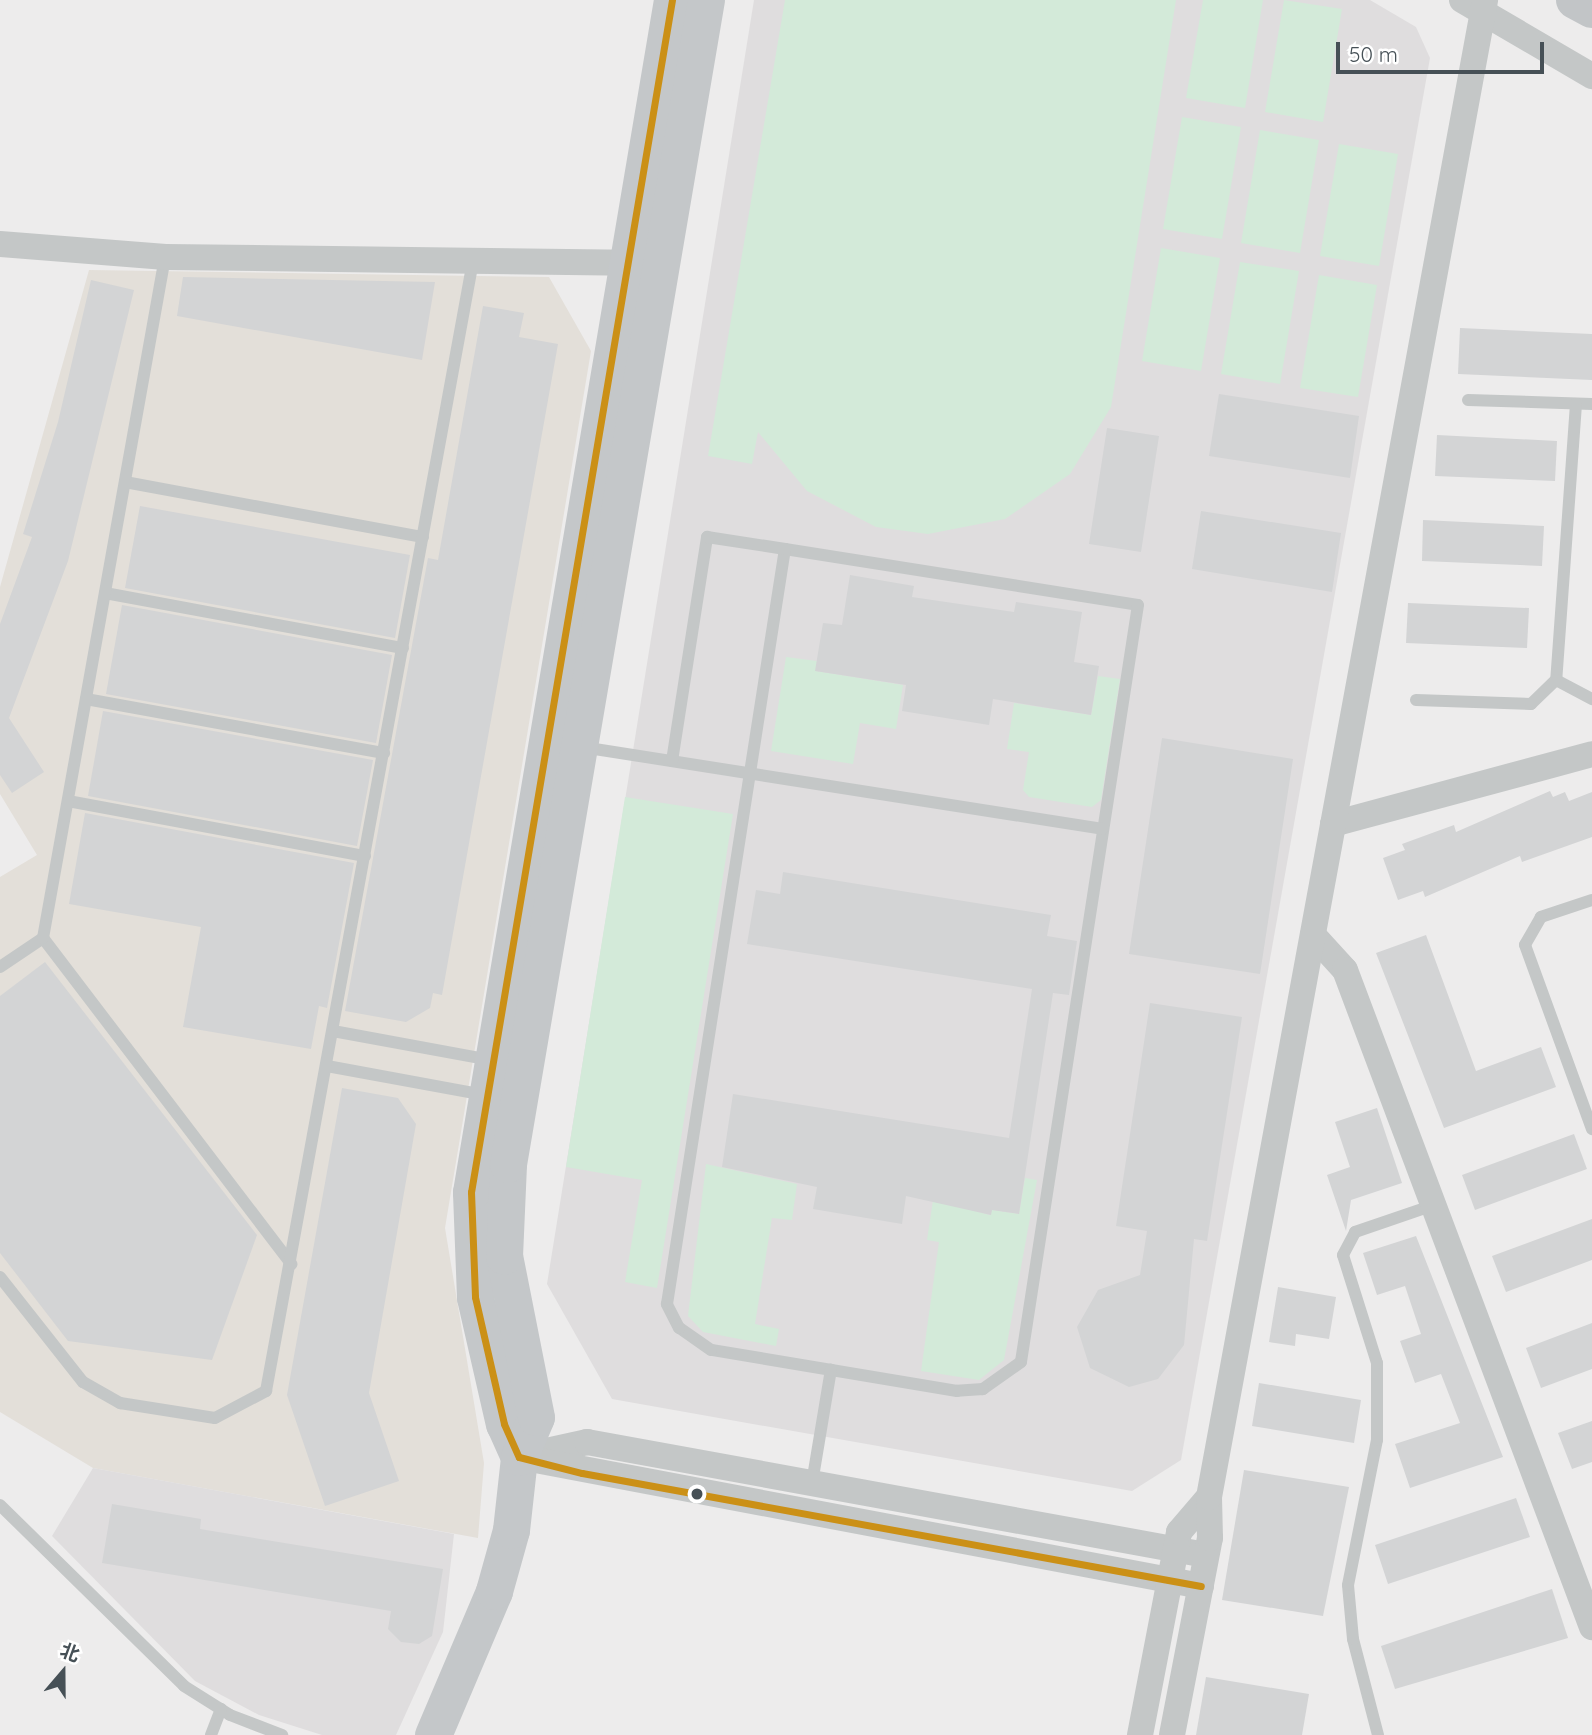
<!DOCTYPE html>
<meta charset="utf-8">
<style>
body{margin:0}
#map{position:relative;width:1592px;height:1735px;overflow:hidden;background:#edecec;font-family:Quicksand,"Noto Sans SC",sans-serif}
div>[style]{position:absolute}
.commercial>*{inset:0;background:#e3dfd9}
.education>*{inset:0;background:#dfddde}
.green>*{inset:0;background:#d3ead9}
.building>*{inset:0;background:#d3d4d5}
.lane>*{height:12px;margin:-6px;padding:0 6px;transform-origin:6px;border-radius:6px;background:#c4c7c7}
.street>*{height:26px;margin:-13px;padding:0 13px;transform-origin:13px;border-radius:13px;background:#c4c7c7}
.secondary>*{height:37px;margin:-18.5px;padding:0 18.5px;transform-origin:18.5px;border-radius:18.5px;background:#c4c7c9}
.primary>*{height:38px;margin:-19px;padding:0 19px;transform-origin:19px;border-radius:19px;background:#c2c5c7}
.bus-1>*{height:7px;margin:-3.5px;padding:0 3.5px;transform-origin:3.5px;border-radius:3.5px;background:#cb9016}
.dots>*{width:19px;height:19px;translate:-50% -50%;box-sizing:border-box;border:4px solid #fff;border-radius:50%}
span{translate:-50% -50%;white-space:nowrap;text-align:center;line-height:1.15;-webkit-text-stroke:5px #fff;paint-order:stroke}
.north{position:absolute;left:28px;top:1637px;width:70px;height:70px;-webkit-text-stroke:5px #fff;paint-order:stroke;rotate:20deg;font-size:19px;font-weight:700;line-height:28px;text-align:center;color:#465056}
.north::after{content:'';display:block;margin:auto;width:24px;height:32px;background:#465056;clip-path:polygon(50% 0,100% 100%,50% 72%,0 100%)}
.scale{position:absolute;left:1336px;top:42px;width:208px;height:32px;box-sizing:border-box;border:4px solid #465056;border-top:0;padding-left:9px;font-size:21px;line-height:24px;white-space:nowrap;color:#465056;-webkit-text-stroke:5px #fff;paint-order:stroke}
</style>
<div id="map">
<div class="commercial">
<i style="clip-path:polygon(89px 270px,549px 277px,591px 351px,445px 1228px,484px 1463px,478px 1538px,93px 1468px,0 1412px,0 877px,37px 855px,0 794px,0 587px)"></i>
</div>
<div class="education">
<i style="clip-path:polygon(754px 0,1370px 0,1416px 27px,1430px 58px,1181px 1460px,1132px 1491px,612px 1399px,547px 1284px)"></i>
<i style="clip-path:polygon(93px 1468px,454px 1534px,443px 1632px,396px 1735px,322px 1735px,259px 1715px,195px 1681px,52px 1536px)"></i>
</div>
<div class="green">
<i style="clip-path:polygon(785px 0,1176px 0,1111px 407px,1070px 474px,1005px 519px,928px 534px,876px 527px,807px 491px,758px 432px,752px 464px,708px 456px)"></i>
<i style="clip-path:polygon(1203px 0,1263px 0,1245px 108px,1186px 98px)"></i>
<i style="clip-path:polygon(1284px 0,1342px 9px,1323px 122px,1265px 112px)"></i>
<i style="clip-path:polygon(1182px 117px,1241px 127px,1222px 239px,1163px 229px)"></i>
<i style="clip-path:polygon(1260px 130px,1319px 140px,1300px 253px,1241px 243px)"></i>
<i style="clip-path:polygon(1339px 144px,1398px 154px,1379px 266px,1320px 256px)"></i>
<i style="clip-path:polygon(1161px 248px,1220px 258px,1201px 371px,1142px 361px)"></i>
<i style="clip-path:polygon(1240px 262px,1299px 271px,1280px 384px,1221px 374px)"></i>
<i style="clip-path:polygon(1319px 275px,1377px 285px,1358px 397px,1300px 388px)"></i>
<i style="clip-path:polygon(786px 657px,817px 661px,816px 671px,903px 685px,896px 729px,860px 723px,853px 764px,771px 751px)"></i>
<i style="clip-path:polygon(1098px 676px,1120px 679px,1101px 800px,1092px 807px,1029px 797px,1023px 790px,1029px 752px,1007px 749px,1014px 703px,1091px 715px)"></i>
<i style="clip-path:polygon(625px 797px,733px 814px,657px 1288px,625px 1282px,642px 1180px,566px 1167px)"></i>
<i style="clip-path:polygon(706px 1164px,797px 1184px,792px 1220px,772px 1218px,755px 1324px,779px 1329px,776px 1346px,703px 1332px,688px 1316px)"></i>
<i style="clip-path:polygon(1025px 1178px,1037px 1180px,1004px 1360px,979px 1380px,921px 1371px,939px 1242px,927px 1240px,933px 1200px,990px 1215px,992px 1210px,1019px 1214px)"></i>
</div>
<div class="building">
<i style="clip-path:polygon(183px 277px,435px 282px,422px 360px,177px 316px)"></i>
<i style="clip-path:polygon(91px 280px,134px 290px,68px 561px,9px 718px,44px 772px,12px 793px,0 775px,0 624px,32px 537px,23px 534px,58px 422px)"></i>
<i style="clip-path:polygon(483px 306px,524px 313px,519px 337px,558px 344px,442px 995px,433px 993px,430px 1008px,406px 1022px,345px 1011px,428px 558px,438px 560px)"></i>
<i style="clip-path:polygon(1460px 328px,1592px 334px,1592px 380px,1458px 374px)"></i>
<i style="clip-path:polygon(1219px 394px,1359px 416px,1350px 478px,1209px 456px)"></i>
<i style="clip-path:polygon(1107px 428px,1159px 436px,1141px 552px,1089px 544px)"></i>
<i style="clip-path:polygon(1437px 435px,1557px 441px,1555px 481px,1435px 476px)"></i>
<i style="clip-path:polygon(140px 506px,410px 555px,395px 638px,125px 588px)"></i>
<i style="clip-path:polygon(1201px 511px,1341px 533px,1332px 592px,1192px 569px)"></i>
<i style="clip-path:polygon(1423px 520px,1544px 526px,1542px 566px,1422px 561px)"></i>
<i style="clip-path:polygon(850px 575px,914px 586px,912px 597px,1014px 612px,1016px 602px,1082px 612px,1074px 662px,1099px 666px,1091px 715px,993px 699px,989px 725px,902px 711px,906px 685px,815px 671px,823px 623px,842px 625px)"></i>
<i style="clip-path:polygon(1408px 603px,1529px 608px,1527px 648px,1406px 643px)"></i>
<i style="clip-path:polygon(122px 605px,392px 655px,376px 743px,106px 694px)"></i>
<i style="clip-path:polygon(103px 711px,373px 760px,357px 846px,88px 796px)"></i>
<i style="clip-path:polygon(1162px 738px,1293px 759px,1260px 974px,1129px 954px)"></i>
<i style="clip-path:polygon(1550px 791px,1553px 797px,1565px 792px,1569px 801px,1592px 792px,1592px 837px,1522px 862px,1520px 856px,1425px 897px,1423px 891px,1398px 900px,1383px 858px,1405px 850px,1402px 844px,1454px 825px,1456px 832px)"></i>
<i style="clip-path:polygon(85px 813px,354px 863px,327px 1008px,319px 1006px,311px 1049px,183px 1027px,201px 927px,69px 904px)"></i>
<i style="clip-path:polygon(783px 872px,1051px 915px,1047px 936px,1077px 941px,1069px 995px,1053px 993px,1019px 1214px,992px 1210px,991px 1215px,906px 1196px,902px 1224px,813px 1209px,817px 1187px,722px 1167px,733px 1094px,1009px 1138px,1032px 989px,747px 944px,756px 890px,780px 894px)"></i>
<i style="clip-path:polygon(1426px 935px,1476px 1071px,1541px 1047px,1556px 1087px,1444px 1128px,1376px 953px)"></i>
<i style="clip-path:polygon(45px 962px,257px 1235px,212px 1360px,68px 1341px,0 1253px,0 996px)"></i>
<i style="clip-path:polygon(1150px 1003px,1242px 1017px,1207px 1241px,1194px 1239px,1184px 1345px,1158px 1379px,1129px 1387px,1090px 1368px,1077px 1327px,1098px 1290px,1140px 1275px,1147px 1231px,1116px 1226px)"></i>
<i style="clip-path:polygon(342px 1088px,398px 1098px,416px 1124px,369px 1393px,399px 1481px,325px 1506px,287px 1395px)"></i>
<i style="clip-path:polygon(1377px 1108px,1402px 1183px,1351px 1200px,1346px 1231px,1327px 1175px,1350px 1167px,1335px 1122px)"></i>
<i style="clip-path:polygon(1574px 1134px,1587px 1169px,1475px 1210px,1462px 1175px)"></i>
<i style="clip-path:polygon(1592px 1219px,1592px 1260px,1506px 1292px,1492px 1256px)"></i>
<i style="clip-path:polygon(1416px 1236px,1503px 1457px,1410px 1488px,1395px 1444px,1460px 1423px,1441px 1374px,1415px 1383px,1400px 1341px,1421px 1334px,1405px 1286px,1377px 1295px,1363px 1253px)"></i>
<i style="clip-path:polygon(1278px 1287px,1336px 1297px,1329px 1339px,1296px 1334px,1295px 1346px,1269px 1342px)"></i>
<i style="clip-path:polygon(1592px 1323px,1592px 1369px,1541px 1388px,1526px 1348px)"></i>
<i style="clip-path:polygon(1259px 1383px,1361px 1400px,1354px 1443px,1252px 1426px)"></i>
<i style="clip-path:polygon(1592px 1421px,1592px 1462px,1572px 1469px,1558px 1433px)"></i>
<i style="clip-path:polygon(1244px 1470px,1349px 1487px,1323px 1616px,1222px 1600px)"></i>
<i style="clip-path:polygon(1516px 1498px,1530px 1537px,1388px 1584px,1375px 1545px)"></i>
<i style="clip-path:polygon(112px 1504px,201px 1519px,200px 1529px,443px 1569px,432px 1636px,419px 1644px,401px 1642px,388px 1629px,391px 1611px,102px 1563px)"></i>
<i style="clip-path:polygon(1552px 1589px,1568px 1638px,1395px 1689px,1381px 1646px)"></i>
<i style="clip-path:polygon(1206px 1677px,1309px 1694px,1302px 1735px,1196px 1735px)"></i>
</div>
<div class="lane">
<i style="left:1468px;top:400px;width:124px;rotate:1.8deg"></i>
<i style="left:1576px;top:404px;width:277px;rotate:94.1deg"></i>
<i style="left:1556px;top:680px;width:41px;rotate:27.8deg"></i>
<i style="left:125px;top:482px;width:303px;rotate:10.5deg"></i>
<i style="left:785px;top:549px;width:357px;rotate:9deg"></i>
<i style="left:1138px;top:605px;width:766px;rotate:98.79deg"></i>
<i style="left:1021px;top:1362px;width:47px;rotate:144.6deg"></i>
<i style="left:983px;top:1389px;width:26px;rotate:176deg"></i>
<i style="left:957px;top:1391px;width:249px;rotate:-170.5deg"></i>
<i style="left:711px;top:1350px;width:39px;rotate:-145deg"></i>
<i style="left:679px;top:1328px;width:27px;rotate:-117deg"></i>
<i style="left:667px;top:1304px;width:764px;rotate:-81.12deg"></i>
<i style="left:105px;top:593px;width:303px;rotate:10.5deg"></i>
<i style="left:86px;top:699px;width:303px;rotate:10.3deg"></i>
<i style="left:1416px;top:700px;width:115px;rotate:2deg"></i>
<i style="left:1531px;top:704px;width:35px;rotate:-44deg"></i>
<i style="left:582px;top:747px;width:527px;rotate:8.94deg"></i>
<i style="left:672px;top:761px;width:227px;rotate:-81.1deg"></i>
<i style="left:707px;top:537px;width:79px;rotate:8.7deg"></i>
<i style="left:68px;top:801px;width:302px;rotate:10.5deg"></i>
<i style="left:1592px;top:900px;width:54px;rotate:161.6deg"></i>
<i style="left:1541px;top:917px;width:32px;rotate:120deg"></i>
<i style="left:1525px;top:945px;width:196px;rotate:70deg"></i>
<i style="left:43px;top:938px;width:410px;rotate:52.7deg"></i>
<i style="left:0;top:967px;width:52px;rotate:-34deg"></i>
<i style="left:43px;top:938px;width:692px;rotate:-79.84deg"></i>
<i style="left:333px;top:1031px;width:161px;rotate:10.4deg"></i>
<i style="left:327px;top:1066px;width:161px;rotate:10.4deg"></i>
<i style="left:0;top:1277px;width:134px;rotate:51.7deg"></i>
<i style="left:83px;top:1382px;width:43px;rotate:29.6deg"></i>
<i style="left:120px;top:1403px;width:96px;rotate:9deg"></i>
<i style="left:215px;top:1418px;width:58px;rotate:-27.9deg"></i>
<i style="left:266px;top:1391px;width:1149px;rotate:-79.62deg"></i>
<i style="left:812px;top:1483px;width:115px;rotate:-80.5deg"></i>
<i style="left:0;top:1505px;width:258px;rotate:44.5deg"></i>
<i style="left:184px;top:1686px;width:54px;rotate:32.2deg"></i>
<i style="left:230px;top:1715px;width:56px;rotate:21deg"></i>
<i style="left:211px;top:1735px;width:28px;rotate:-69deg"></i>
<i style="left:1378px;top:1735px;width:99px;rotate:-104.6deg"></i>
<i style="left:1353px;top:1639px;width:54px;rotate:-95.3deg"></i>
<i style="left:1348px;top:1585px;width:148px;rotate:-78.7deg"></i>
<i style="left:1377px;top:1440px;width:77px;rotate:-90deg"></i>
<i style="left:1377px;top:1363px;width:113px;rotate:-107.5deg"></i>
<i style="left:1343px;top:1255px;width:26px;rotate:-62deg"></i>
<i style="left:1355px;top:1232px;width:83px;rotate:-18.9deg"></i>
</div>
<div class="street">
<i style="left:1462px;top:0;width:151px;rotate:30.3deg"></i>
<i style="left:0;top:244px;width:166px;rotate:4.5deg"></i>
<i style="left:165px;top:257px;width:462px;rotate:0.7deg"></i>
<i style="left:1333px;top:824px;width:268px;rotate:-15.1deg"></i>
<i style="left:1313px;top:935px;width:47px;rotate:47.6deg"></i>
<i style="left:1345px;top:970px;width:702px;rotate:69.4deg"></i>
<i style="left:519px;top:1457px;width:70px;rotate:-12.4deg"></i>
<i style="left:587px;top:1442px;width:629px;rotate:10.35deg"></i>
<i style="left:525px;top:1458px;width:688px;rotate:10.72deg"></i>
<i style="left:1140px;top:1735px;width:207px;rotate:-79.1deg"></i>
<i style="left:1179px;top:1532px;width:46px;rotate:-49.4deg"></i>
<i style="left:1172px;top:1735px;width:201px;rotate:-79.1deg"></i>
<i style="left:1210px;top:1538px;width:41px;rotate:-91.4deg"></i>
<i style="left:1209px;top:1497px;width:1522px;rotate:-79.55deg"></i>
</div>
<div class="secondary">
<i style="left:519px;top:1457px;width:36px;rotate:-114deg"></i>
<i style="left:504px;top:1424px;width:130px;rotate:-102.9deg"></i>
<i style="left:475px;top:1297px;width:105px;rotate:-92.2deg"></i>
<i style="left:471px;top:1192px;width:1209px;rotate:-80.43deg"></i>
<i style="left:433px;top:1735px;width:156px;rotate:-67deg"></i>
<i style="left:494px;top:1591px;width:63px;rotate:-74.4deg"></i>
<i style="left:511px;top:1530px;width:73px;rotate:-83.7deg"></i>
<i style="left:519px;top:1457px;width:43px;rotate:-67deg"></i>
<i style="left:536px;top:1417px;width:164px;rotate:-101.2deg"></i>
<i style="left:504px;top:1256px;width:92px;rotate:-87.5deg"></i>
<i style="left:508px;top:1164px;width:1181px;rotate:-80.35deg"></i>
</div>
<div class="primary">
<i style="left:1575px;top:0;width:19px;rotate:28deg"></i>
</div>
<div class="bus-1">
<i style="left:672px;top:0;width:1209px;rotate:99.57deg"></i>
<i style="left:471px;top:1192px;width:105px;rotate:87.8deg"></i>
<i style="left:475px;top:1297px;width:130px;rotate:77.1deg"></i>
<i style="left:504px;top:1424px;width:36px;rotate:66deg"></i>
<i style="left:519px;top:1457px;width:65px;rotate:14.3deg"></i>
<i style="left:582px;top:1473px;width:629px;rotate:10.35deg"></i>
</div>
<div class="dots">
<i style="left:697px;top:1494px;background:#465056"></i>
</div>
<div class="north">北</div>
<div class="scale">50 m</div>
</div>
